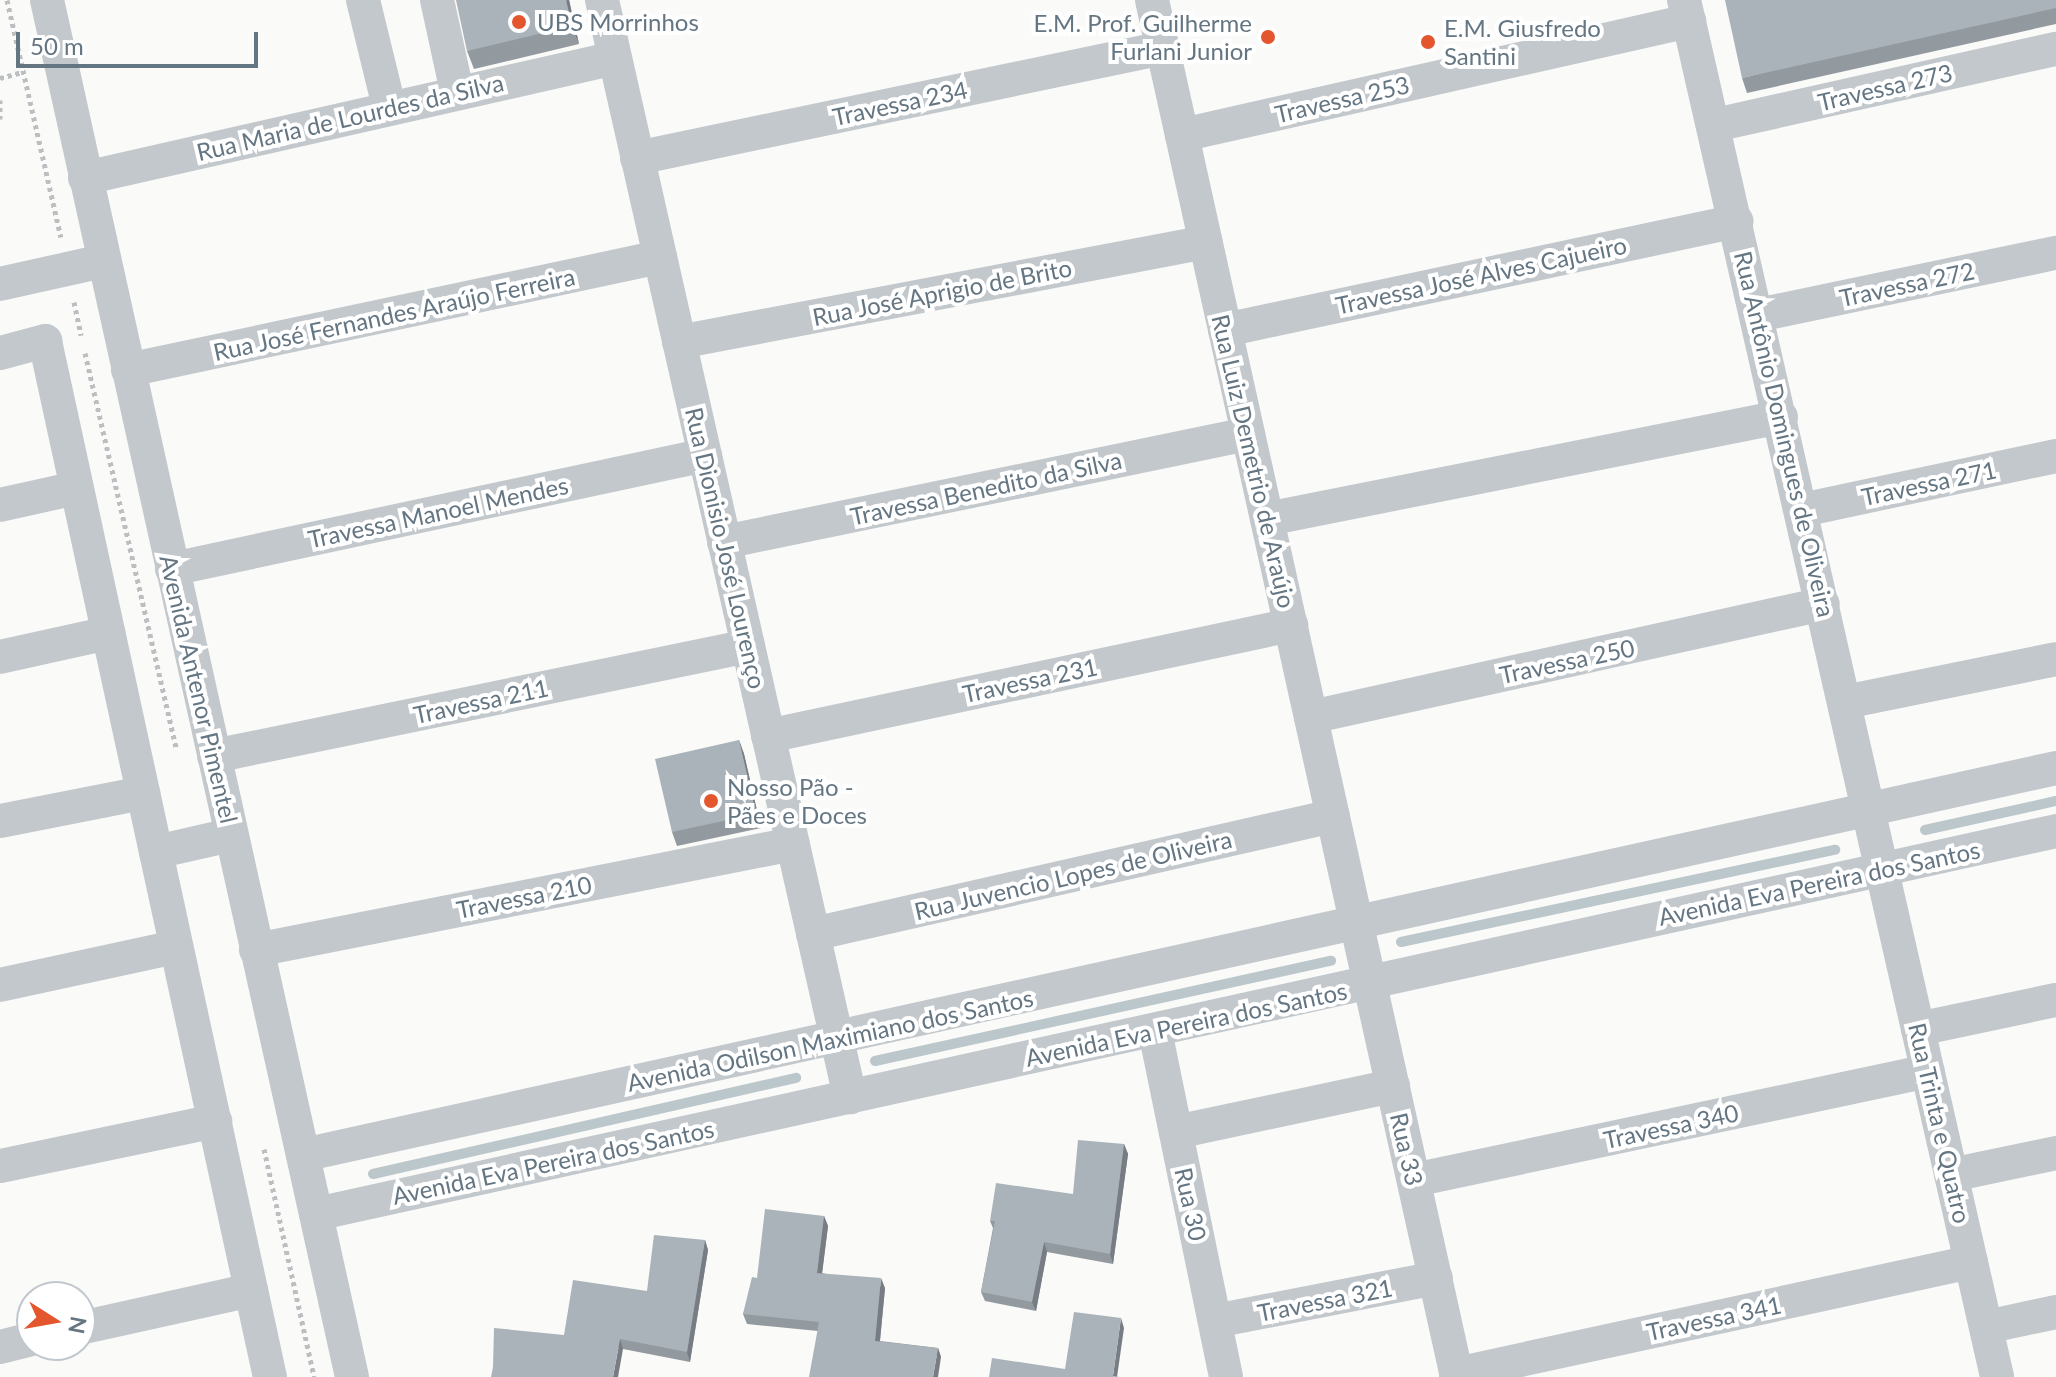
<!DOCTYPE html>
<meta charset="utf-8">
<style>
body{margin:0}
#map{position:relative;width:2056px;height:1377px;overflow:hidden;background:#fafaf8;font-family:Lato,sans-serif}
div>[style]{position:absolute}
.stream>*{height:10px;margin:-5px;padding:0 5px;transform-origin:5px;border-radius:5px;background:#bbc7cb}
.path>*{height:5px;margin-top:-2.5px;transform-origin:0;background:repeating-linear-gradient(90deg,#bbbfc2 0 4px,transparent 0 8px)}
.street>*{height:34px;margin:-17px;padding:0 17px;transform-origin:17px;border-radius:17px;background:#c3c8cc}
.wall>*{inset:0;background:#929a9f}
.shaded-wall>*{inset:0;background:#777d82}
.building>*{inset:0;background:#aab3b9}
.dots>*{width:22px;height:22px;translate:-50% -50%;box-sizing:border-box;border:4px solid #fff;border-radius:50%}
span{translate:-50% -50%;white-space:nowrap;text-align:center;line-height:1.15;-webkit-text-stroke:8px #fff;paint-order:stroke}
.poi-label{font-size:24px;color:#657683}
.left{translate:0 -50%;text-align:left}
.right{translate:-100% -50%;text-align:right}
.street-label{font-size:24px;color:#657683}
.north{position:absolute;left:16px;top:1281px;width:80px;height:80px;box-sizing:border-box;background:#fff;border:2px solid #c1c8cd;border-radius:50%;rotate:101deg;font-size:22px;font-weight:700;line-height:32px;text-align:center;color:#657683}
.north::after{content:'';display:block;margin:auto;width:28px;height:36px;background:#e4572e;clip-path:polygon(50% 0,100% 100%,50% 72%,0 100%)}
.scale{position:absolute;left:16px;top:32px;width:242px;height:36px;box-sizing:border-box;border:4px solid #657683;border-top:0;padding-left:10px;font-size:24px;line-height:28px;white-space:nowrap;color:#657683;-webkit-text-stroke:6px #fff;paint-order:stroke}
</style>
<div id="map">
<div class="stream">
<i style="left:1925px;top:830px;width:134px;rotate:-12.5deg"></i>
<i style="left:1401px;top:942px;width:444px;rotate:-12deg"></i>
<i style="left:875px;top:1061px;width:467px;rotate:-12.4deg"></i>
<i style="left:373px;top:1174px;width:434px;rotate:-12.8deg"></i>
</div>
<div class="path">
<i style="left:7px;top:0;width:243px;rotate:77.2deg"></i>
<i style="left:0;top:78px;width:24px;rotate:-15deg"></i>
<i style="left:0;top:100px;width:19px;rotate:90deg"></i>
<i style="left:74px;top:302px;width:34px;rotate:78deg"></i>
<i style="left:85px;top:353px;width:405px;rotate:77deg"></i>
<i style="left:264px;top:1149px;width:233px;rotate:77.6deg"></i>
</div>
<div class="street">
<i style="left:47px;top:0;width:1410px;rotate:77.51deg"></i>
<i style="left:363px;top:0;width:110px;rotate:76.3deg"></i>
<i style="left:437px;top:0;width:94px;rotate:77.7deg"></i>
<i style="left:602px;top:0;width:1125px;rotate:77.26deg"></i>
<i style="left:1152px;top:0;width:1410px;rotate:77.51deg"></i>
<i style="left:1684px;top:0;width:1412px;rotate:77.19deg"></i>
<i style="left:1715px;top:125px;width:349px;rotate:-12.6deg"></i>
<i style="left:1182px;top:135px;width:520px;rotate:-12.67deg"></i>
<i style="left:637px;top:158px;width:537px;rotate:-11.81deg"></i>
<i style="left:85px;top:178px;width:543px;rotate:-12.76deg"></i>
<i style="left:0;top:284px;width:106px;rotate:-12.6deg"></i>
<i style="left:1758px;top:315px;width:304px;rotate:-11.8deg"></i>
<i style="left:1225px;top:330px;width:523px;rotate:-12.02deg"></i>
<i style="left:679px;top:342px;width:536px;rotate:-10.74deg"></i>
<i style="left:0;top:353px;width:47px;rotate:-14.9deg"></i>
<i style="left:45px;top:341px;width:1060px;rotate:77.75deg"></i>
<i style="left:128px;top:370px;width:544px;rotate:-11.99deg"></i>
<i style="left:0;top:505px;width:78px;rotate:-12.6deg"></i>
<i style="left:1802px;top:510px;width:260px;rotate:-12deg"></i>
<i style="left:1267px;top:519px;width:524px;rotate:-11.22deg"></i>
<i style="left:724px;top:542px;width:535px;rotate:-11.65deg"></i>
<i style="left:172px;top:569px;width:545px;rotate:-12.07deg"></i>
<i style="left:0;top:657px;width:111px;rotate:-12.5deg"></i>
<i style="left:1845px;top:702px;width:215px;rotate:-11.5deg"></i>
<i style="left:1311px;top:717px;width:524px;rotate:-12.45deg"></i>
<i style="left:768px;top:736px;width:535px;rotate:-11.98deg"></i>
<i style="left:214px;top:756px;width:545px;rotate:-11.64deg"></i>
<i style="left:0;top:821px;width:146px;rotate:-11.1deg"></i>
<i style="left:156px;top:852px;width:77px;rotate:-12.8deg"></i>
<i style="left:813px;top:934px;width:533px;rotate:-12.79deg"></i>
<i style="left:256px;top:950px;width:547px;rotate:-11.17deg"></i>
<i style="left:0;top:985px;width:180px;rotate:-12.2deg"></i>
<i style="left:1918px;top:1029px;width:141px;rotate:-11.9deg"></i>
<i style="left:1155px;top:1031px;width:353px;rotate:78.4deg"></i>
<i style="left:1176px;top:1132px;width:222px;rotate:-12deg"></i>
<i style="left:303px;top:1155px;width:1795px;rotate:-12.45deg"></i>
<i style="left:0;top:1166px;width:220px;rotate:-11.8deg"></i>
<i style="left:1951px;top:1175px;width:107px;rotate:-11.8deg"></i>
<i style="left:1414px;top:1180px;width:525px;rotate:-11.97deg"></i>
<i style="left:316px;top:1214px;width:1782px;rotate:-12.41deg"></i>
<i style="left:1215px;top:1321px;width:225px;rotate:-11deg"></i>
<i style="left:1986px;top:1327px;width:72px;rotate:-12.1deg"></i>
<i style="left:80px;top:1328px;width:175px;rotate:-12.5deg"></i>
<i style="left:0;top:1347px;width:33px;rotate:-14deg"></i>
<i style="left:1456px;top:1374px;width:527px;rotate:-12.27deg"></i>
</div>
<div class="wall">
<i style="clip-path:polygon(569px 0,579px 44px,474px 69px,467px 51px)"></i>
<i style="clip-path:polygon(2056px 0,2056px 24px,1747px 93px,1742px 78px)"></i>
<i style="clip-path:polygon(739px 740px,744px 754px,761px 828px,677px 846px,672px 832px)"></i>
<i style="clip-path:polygon(1124px 1144px,1128px 1154px,1113px 1264px,1047px 1252px,1036px 1311px,985px 1301px,981px 1292px,993px 1228px,990px 1221px,1073px 1194px)"></i>
<i style="clip-path:polygon(824px 1216px,828px 1226px,822px 1273px,885px 1288px,880px 1341px,938px 1348px,941px 1357px,818px 1331px,747px 1324px,743px 1314px,757px 1278px)"></i>
<i style="clip-path:polygon(705px 1240px,708px 1250px,690px 1362px,623px 1349px,564px 1335px,647px 1291px)"></i>
</div>
<div class="shaded-wall">
<i style="clip-path:polygon(566px 0,569px 0,579px 44px,572px 26px)"></i>
<i style="clip-path:polygon(739px 740px,744px 754px,761px 828px,756px 814px)"></i>
<i style="clip-path:polygon(1124px 1144px,1128px 1154px,1113px 1264px,1110px 1254px)"></i>
<i style="clip-path:polygon(824px 1216px,828px 1226px,821px 1282px,817px 1273px)"></i>
<i style="clip-path:polygon(705px 1240px,708px 1250px,690px 1362px,687px 1352px)"></i>
<i style="clip-path:polygon(1044px 1242px,1047px 1252px,1036px 1311px,1032px 1302px)"></i>
<i style="clip-path:polygon(881px 1278px,885px 1288px,879px 1350px,875px 1341px)"></i>
<i style="clip-path:polygon(1121px 1318px,1124px 1328px,1117px 1377px,1113px 1376px)"></i>
<i style="clip-path:polygon(620px 1339px,623px 1349px,618px 1377px,613px 1377px)"></i>
<i style="clip-path:polygon(938px 1348px,941px 1357px,938px 1377px,933px 1377px)"></i>
</div>
<div class="building">
<i style="clip-path:polygon(456px 0,566px 0,572px 26px,467px 51px)"></i>
<i style="clip-path:polygon(1725px 0,2056px 0,2056px 8px,1742px 78px)"></i>
<i style="clip-path:polygon(739px 740px,756px 814px,672px 832px,655px 759px)"></i>
<i style="clip-path:polygon(1078px 1140px,1124px 1144px,1110px 1254px,1044px 1242px,1032px 1302px,981px 1292px,995px 1221px,990px 1221px,996px 1183px,1073px 1194px)"></i>
<i style="clip-path:polygon(765px 1209px,824px 1216px,817px 1273px,881px 1278px,875px 1341px,938px 1348px,933px 1377px,809px 1377px,819px 1322px,743px 1314px,752px 1277px,757px 1278px)"></i>
<i style="clip-path:polygon(654px 1235px,705px 1240px,687px 1352px,620px 1339px,613px 1377px,491px 1377px,493px 1367px,494px 1328px,564px 1335px,573px 1280px,647px 1291px)"></i>
<i style="clip-path:polygon(1074px 1312px,1121px 1318px,1113px 1376px,1120px 1377px,989px 1377px,992px 1358px,1065px 1369px)"></i>
</div>
<div class="dots">
<i style="left:519px;top:22px;background:#e4572e"></i>
<i style="left:1268px;top:37px;background:#e4572e"></i>
<i style="left:1428px;top:42px;background:#e4572e"></i>
<i style="left:711px;top:801px;background:#e4572e"></i>
</div>
<div class="poi-label">
<span class="left" style="left:537px;top:22px">UBS Morrinhos</span>
<span class="right" style="left:1252px;top:37px">E.M. Prof. Guilherme<br>Furlani Junior</span>
<span class="left" style="left:1444px;top:42px">E.M. Giusfredo<br>Santini</span>
<span class="left" style="left:727px;top:801px">Nosso Pão -<br>Pães e Doces</span>
</div>
<div class="street-label">
<span style="left:1885px;top:87px;rotate:-13deg">Travessa 273</span>
<span style="left:1342px;top:99px;rotate:-13deg">Travessa 253</span>
<span style="left:900px;top:103px;rotate:-12deg">Travessa 234</span>
<span style="left:350px;top:117px;rotate:-13deg">Rua Maria de Lourdes da Silva</span>
<span style="left:1481px;top:275px;rotate:-12deg">Travessa José Alves Cajueiro</span>
<span style="left:1907px;top:284px;rotate:-12deg">Travessa 272</span>
<span style="left:942px;top:292px;rotate:-11deg">Rua José Aprigio de Brito</span>
<span style="left:394px;top:314px;rotate:-12deg">Rua José Fernandes Araújo Ferreira</span>
<span style="left:1785px;top:434px;rotate:77deg">Rua Antônio Domingues de Oliveira</span>
<span style="left:1254px;top:461px;rotate:77deg">Rua Luiz Demetrio de Araújo</span>
<span style="left:1929px;top:483px;rotate:-12deg">Travessa 271</span>
<span style="left:986px;top:488px;rotate:-12deg">Travessa Benedito da Silva</span>
<span style="left:438px;top:512px;rotate:-12deg">Travessa Manoel Mendes</span>
<span style="left:726px;top:548px;rotate:77deg">Rua Dionisio José Lourenço</span>
<span style="left:1567px;top:661px;rotate:-12deg">Travessa 250</span>
<span style="left:1030px;top:680px;rotate:-12deg">Travessa 231</span>
<span style="left:199px;top:689px;rotate:77deg">Avenida Antenor Pimentel</span>
<span style="left:481px;top:701px;rotate:-12deg">Travessa 211</span>
<span style="left:1073px;top:875px;rotate:-13deg">Rua Juvencio Lopes de Oliveira</span>
<span style="left:1819px;top:883px;rotate:-12deg">Avenida Eva Pereira dos Santos</span>
<span style="left:524px;top:897px;rotate:-11deg">Travessa 210</span>
<span style="left:1186px;top:1024px;rotate:-12deg">Avenida Eva Pereira dos Santos</span>
<span style="left:830px;top:1040px;rotate:-12deg">Avenida Odilson Maximiano dos Santos</span>
<span style="left:1940px;top:1123px;rotate:77deg">Rua Trinta e Quatro</span>
<span style="left:1671px;top:1126px;rotate:-12deg">Travessa 340</span>
<span style="left:1407px;top:1149px;rotate:77deg">Rua 33</span>
<span style="left:553px;top:1162px;rotate:-12deg">Avenida Eva Pereira dos Santos</span>
<span style="left:1191px;top:1204px;rotate:78deg">Rua 30</span>
<span style="left:1325px;top:1300px;rotate:-11deg">Travessa 321</span>
<span style="left:1714px;top:1318px;rotate:-12deg">Travessa 341</span>
</div>
<div class="north">N</div>
<div class="scale">50 m</div>
</div>
